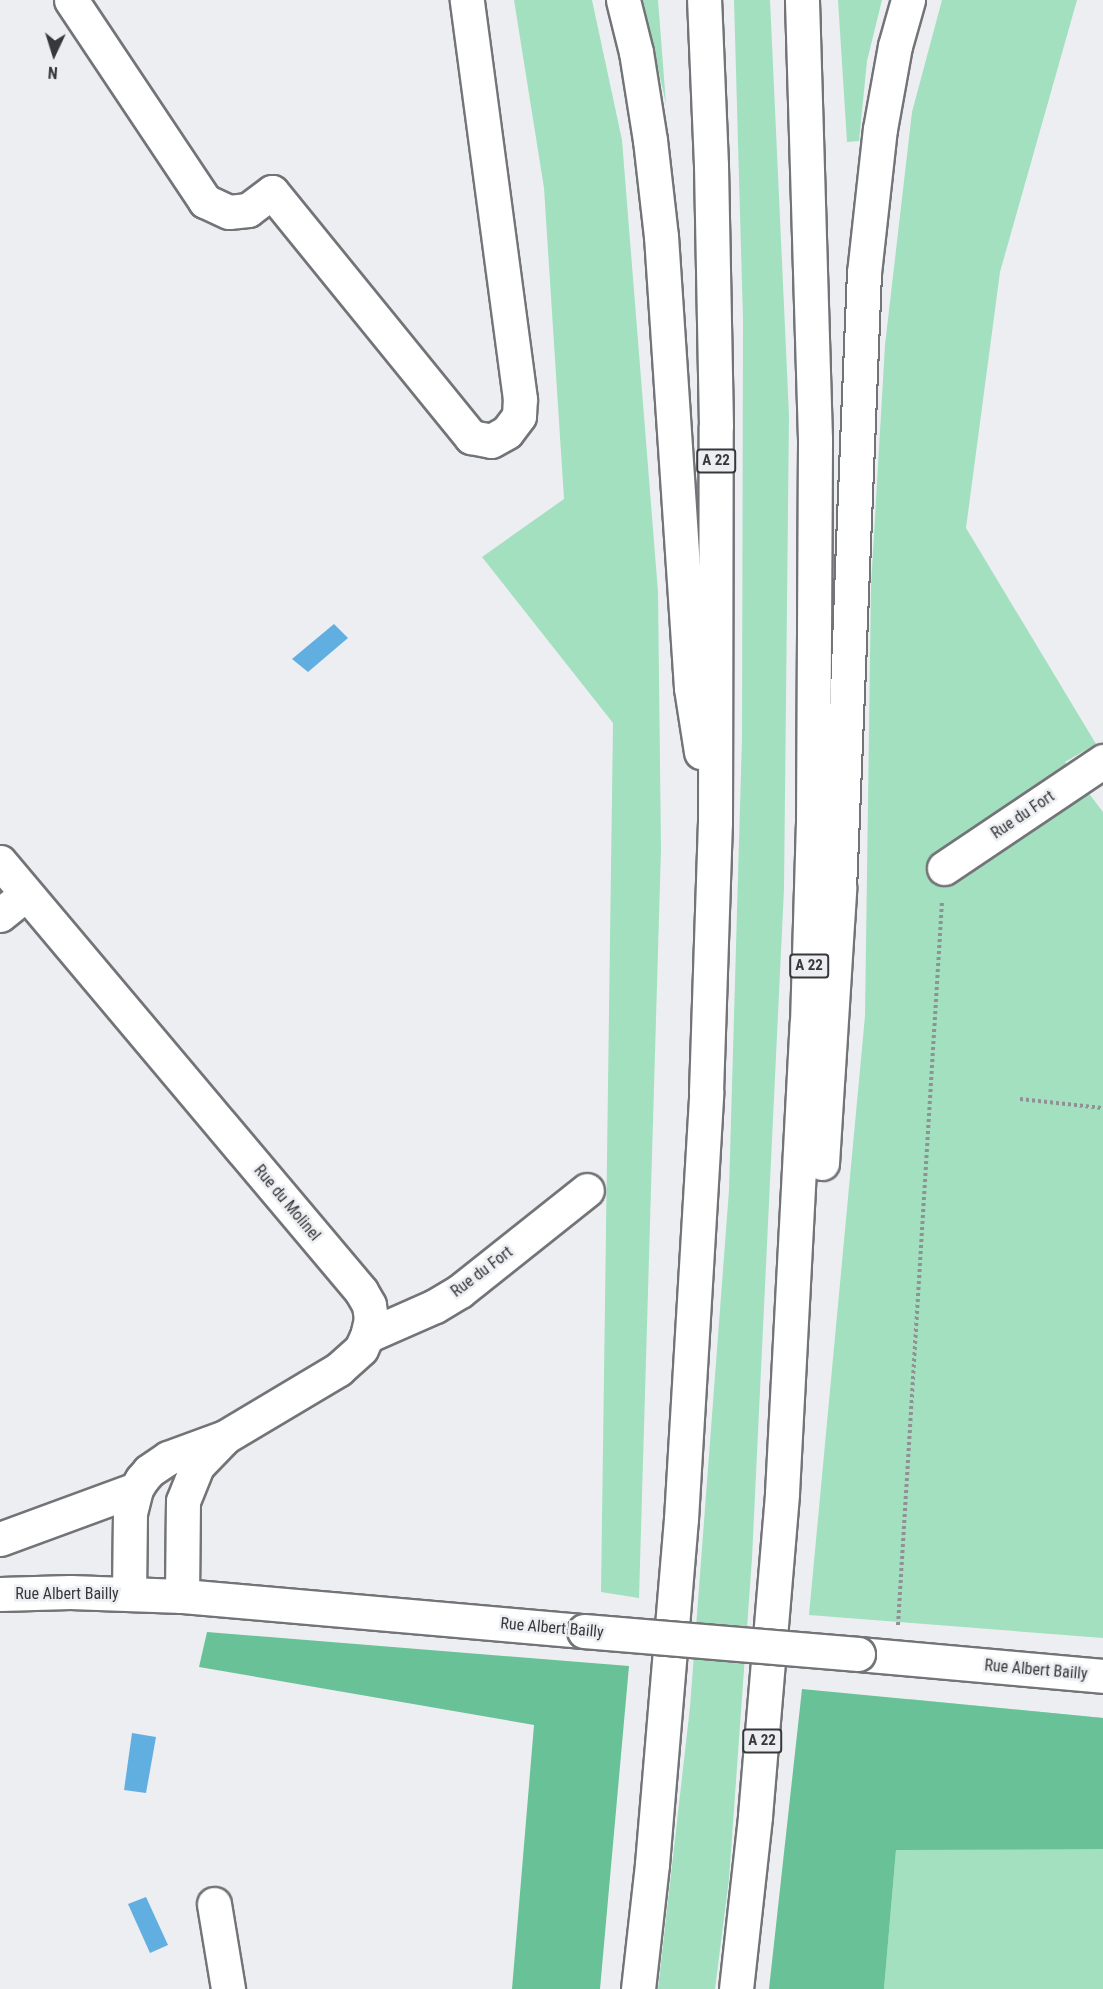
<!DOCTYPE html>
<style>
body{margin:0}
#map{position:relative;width:1103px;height:1989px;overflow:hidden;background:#edeef2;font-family:"Roboto Condensed",sans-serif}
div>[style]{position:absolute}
.green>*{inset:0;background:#a2e0c0}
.forest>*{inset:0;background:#69c197}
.water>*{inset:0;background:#61afe1}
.path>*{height:4px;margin-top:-2px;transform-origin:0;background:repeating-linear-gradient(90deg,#909194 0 3px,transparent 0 6px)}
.roads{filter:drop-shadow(2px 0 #737478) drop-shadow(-2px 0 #737478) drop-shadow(0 2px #737478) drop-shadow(0 -2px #737478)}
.minor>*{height:33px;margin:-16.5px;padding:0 16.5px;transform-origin:16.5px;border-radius:16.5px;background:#fff}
.major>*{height:33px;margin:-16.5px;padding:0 16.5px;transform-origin:16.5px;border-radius:16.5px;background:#fff}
.highway>*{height:33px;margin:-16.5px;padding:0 16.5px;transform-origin:16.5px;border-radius:16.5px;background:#fff}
.bridges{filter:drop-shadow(2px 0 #737478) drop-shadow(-2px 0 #737478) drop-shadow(0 2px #737478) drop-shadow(0 -2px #737478)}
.major-bridge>*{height:33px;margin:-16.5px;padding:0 16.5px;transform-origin:16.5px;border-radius:16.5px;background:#fff}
span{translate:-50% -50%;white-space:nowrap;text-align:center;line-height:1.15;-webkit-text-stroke:5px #edeef2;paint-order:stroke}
.shield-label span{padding:2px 4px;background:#edeef2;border:2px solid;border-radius:4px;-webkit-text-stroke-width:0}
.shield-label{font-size:15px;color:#373839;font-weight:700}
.street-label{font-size:16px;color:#373839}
.north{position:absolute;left:24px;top:24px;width:60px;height:60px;-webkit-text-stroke:4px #edeef2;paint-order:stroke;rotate:184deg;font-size:16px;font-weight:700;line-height:24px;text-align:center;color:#373839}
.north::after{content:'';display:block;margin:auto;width:21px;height:27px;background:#373839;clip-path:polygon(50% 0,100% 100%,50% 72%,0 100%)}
</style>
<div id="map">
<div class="green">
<i style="clip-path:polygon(514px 0,592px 0,622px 140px,658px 592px,661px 849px,639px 1598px,601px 1592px,613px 723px,482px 557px,564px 499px,544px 188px)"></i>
<i style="clip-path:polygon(643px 0,658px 0,666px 104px)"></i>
<i style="clip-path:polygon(734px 0,770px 0,789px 415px,784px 889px,752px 1558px,729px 1879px,715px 1989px,658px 1989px,690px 1707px,729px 1190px,742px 737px,743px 320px)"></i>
<i style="clip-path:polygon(838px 0,882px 0,867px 61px,859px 141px,847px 142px)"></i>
<i style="clip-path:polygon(942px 0,1077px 0,1000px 272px,966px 528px,1096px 744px,1065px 762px,1103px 812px,1103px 1638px,809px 1615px,865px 1016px,871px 586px,885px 345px,912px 112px)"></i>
<i style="clip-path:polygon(909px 1699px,1103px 1718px,1103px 1989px,884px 1989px)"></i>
</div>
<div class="forest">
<i style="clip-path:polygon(207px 1632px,629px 1666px,600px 1989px,512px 1989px,534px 1725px,199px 1667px)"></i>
<i style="clip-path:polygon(802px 1689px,1103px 1718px,1103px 1849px,896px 1850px,884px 1989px,769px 1989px)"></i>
</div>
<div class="water">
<i style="clip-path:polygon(334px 624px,348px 638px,308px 672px,292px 659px)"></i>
<i style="clip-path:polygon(132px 1733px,156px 1737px,146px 1793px,124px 1790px)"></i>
<i style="clip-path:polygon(146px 1897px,168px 1945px,150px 1953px,128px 1904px)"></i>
</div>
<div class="path">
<i style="left:1020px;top:1099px;width:83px;rotate:6.2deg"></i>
<i style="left:898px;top:1625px;width:724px;rotate:-86.52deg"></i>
</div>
<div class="roads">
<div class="minor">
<i style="left:71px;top:0;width:242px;rotate:56.3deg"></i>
<i style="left:205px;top:201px;width:26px;rotate:25deg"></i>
<i style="left:229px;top:212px;width:19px;rotate:-6deg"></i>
<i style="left:248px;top:210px;width:30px;rotate:-37deg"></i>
<i style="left:272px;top:192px;width:316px;rotate:50.9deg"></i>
<i style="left:471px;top:437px;width:20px;rotate:11deg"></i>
<i style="left:491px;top:441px;width:18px;rotate:-29deg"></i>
<i style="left:507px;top:432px;width:20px;rotate:-53deg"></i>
<i style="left:519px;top:416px;width:17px;rotate:-87deg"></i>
<i style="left:520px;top:399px;width:403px;rotate:-97.6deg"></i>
<i style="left:0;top:862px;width:561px;rotate:49.92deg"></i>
<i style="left:361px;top:1291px;width:16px;rotate:60deg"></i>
<i style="left:369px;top:1305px;width:14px;rotate:82deg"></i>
<i style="left:371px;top:1319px;width:17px;rotate:103deg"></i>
<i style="left:367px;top:1336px;width:14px;rotate:115deg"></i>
<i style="left:361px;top:1349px;width:30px;rotate:138deg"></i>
<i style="left:339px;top:1369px;width:133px;rotate:149.2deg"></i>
<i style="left:225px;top:1437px;width:61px;rotate:159.8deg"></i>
<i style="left:168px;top:1458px;width:23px;rotate:146deg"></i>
<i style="left:149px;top:1471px;width:11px;rotate:131deg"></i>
<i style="left:142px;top:1479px;width:12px;rotate:121deg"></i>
<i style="left:136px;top:1489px;width:25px;rotate:104deg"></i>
<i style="left:130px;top:1513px;width:81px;rotate:90.7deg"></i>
<i style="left:944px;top:868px;width:192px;rotate:-33.9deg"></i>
<i style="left:0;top:915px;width:33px;rotate:-39deg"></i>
<i style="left:367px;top:1336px;width:74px;rotate:-23.8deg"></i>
<i style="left:435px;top:1306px;width:29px;rotate:-31deg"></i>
<i style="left:460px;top:1291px;width:162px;rotate:-38.5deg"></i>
<i style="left:0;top:1539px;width:145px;rotate:-20.2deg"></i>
<i style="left:182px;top:1596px;width:95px;rotate:-89.4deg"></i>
<i style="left:183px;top:1501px;width:38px;rotate:-68deg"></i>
<i style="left:197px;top:1466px;width:39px;rotate:-46deg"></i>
<i style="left:214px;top:1904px;width:86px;rotate:80.6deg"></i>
</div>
<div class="major">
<i style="left:0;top:1594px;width:70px;rotate:-1.6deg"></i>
<i style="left:70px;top:1592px;width:112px;rotate:2deg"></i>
<i style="left:182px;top:1596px;width:404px;rotate:5deg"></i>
<i style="left:858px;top:1654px;width:246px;rotate:5.1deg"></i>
</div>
<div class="highway">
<i style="left:623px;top:0;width:54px;rotate:76deg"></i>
<i style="left:636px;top:52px;width:89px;rotate:81deg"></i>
<i style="left:650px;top:140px;width:97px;rotate:83.5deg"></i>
<i style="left:661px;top:236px;width:453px;rotate:86.2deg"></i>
<i style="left:691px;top:688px;width:65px;rotate:81.1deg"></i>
<i style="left:822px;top:1163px;width:275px;rotate:-86.4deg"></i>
<i style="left:839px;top:889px;width:617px;rotate:-87.68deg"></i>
<i style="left:864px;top:273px;width:145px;rotate:-83.7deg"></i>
<i style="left:880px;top:129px;width:84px;rotate:-79.8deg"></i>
<i style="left:895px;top:46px;width:48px;rotate:-74.2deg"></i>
<i style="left:638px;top:1989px;width:126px;rotate:-83.6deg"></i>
<i style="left:652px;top:1864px;width:346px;rotate:-85.2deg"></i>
<i style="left:681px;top:1519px;width:428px;rotate:-86.6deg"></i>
<i style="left:706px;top:1092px;width:269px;rotate:-88.1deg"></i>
<i style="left:715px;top:823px;width:397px;rotate:-89.9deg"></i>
<i style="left:716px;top:426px;width:261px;rotate:-91.1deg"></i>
<i style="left:711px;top:165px;width:165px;rotate:-92.4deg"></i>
<i style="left:736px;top:1989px;width:174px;rotate:-83.7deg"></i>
<i style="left:755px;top:1816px;width:324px;rotate:-85.2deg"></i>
<i style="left:782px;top:1493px;width:471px;rotate:-87deg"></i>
<i style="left:807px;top:1023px;width:198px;rotate:-88.3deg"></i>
<i style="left:813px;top:825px;width:386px;rotate:-89.7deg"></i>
<i style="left:815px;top:439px;width:439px;rotate:-91.7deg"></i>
</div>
</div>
<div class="bridges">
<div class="major-bridge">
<i style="left:584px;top:1631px;width:275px;rotate:4.8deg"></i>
</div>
</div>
<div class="shield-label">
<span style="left:716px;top:461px">A 22</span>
<span style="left:809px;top:966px">A 22</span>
<span style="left:762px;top:1741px">A 22</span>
</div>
<div class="street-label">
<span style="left:1023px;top:815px;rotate:-34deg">Rue du Fort</span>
<span style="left:287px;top:1203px;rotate:50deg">Rue du Molinel</span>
<span style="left:482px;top:1272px;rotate:-37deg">Rue du Fort</span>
<span style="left:67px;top:1594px">Rue Albert Bailly</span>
<span style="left:552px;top:1628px;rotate:5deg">Rue Albert Bailly</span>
<span style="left:1036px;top:1670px;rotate:5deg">Rue Albert Bailly</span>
</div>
<div class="north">N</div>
</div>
